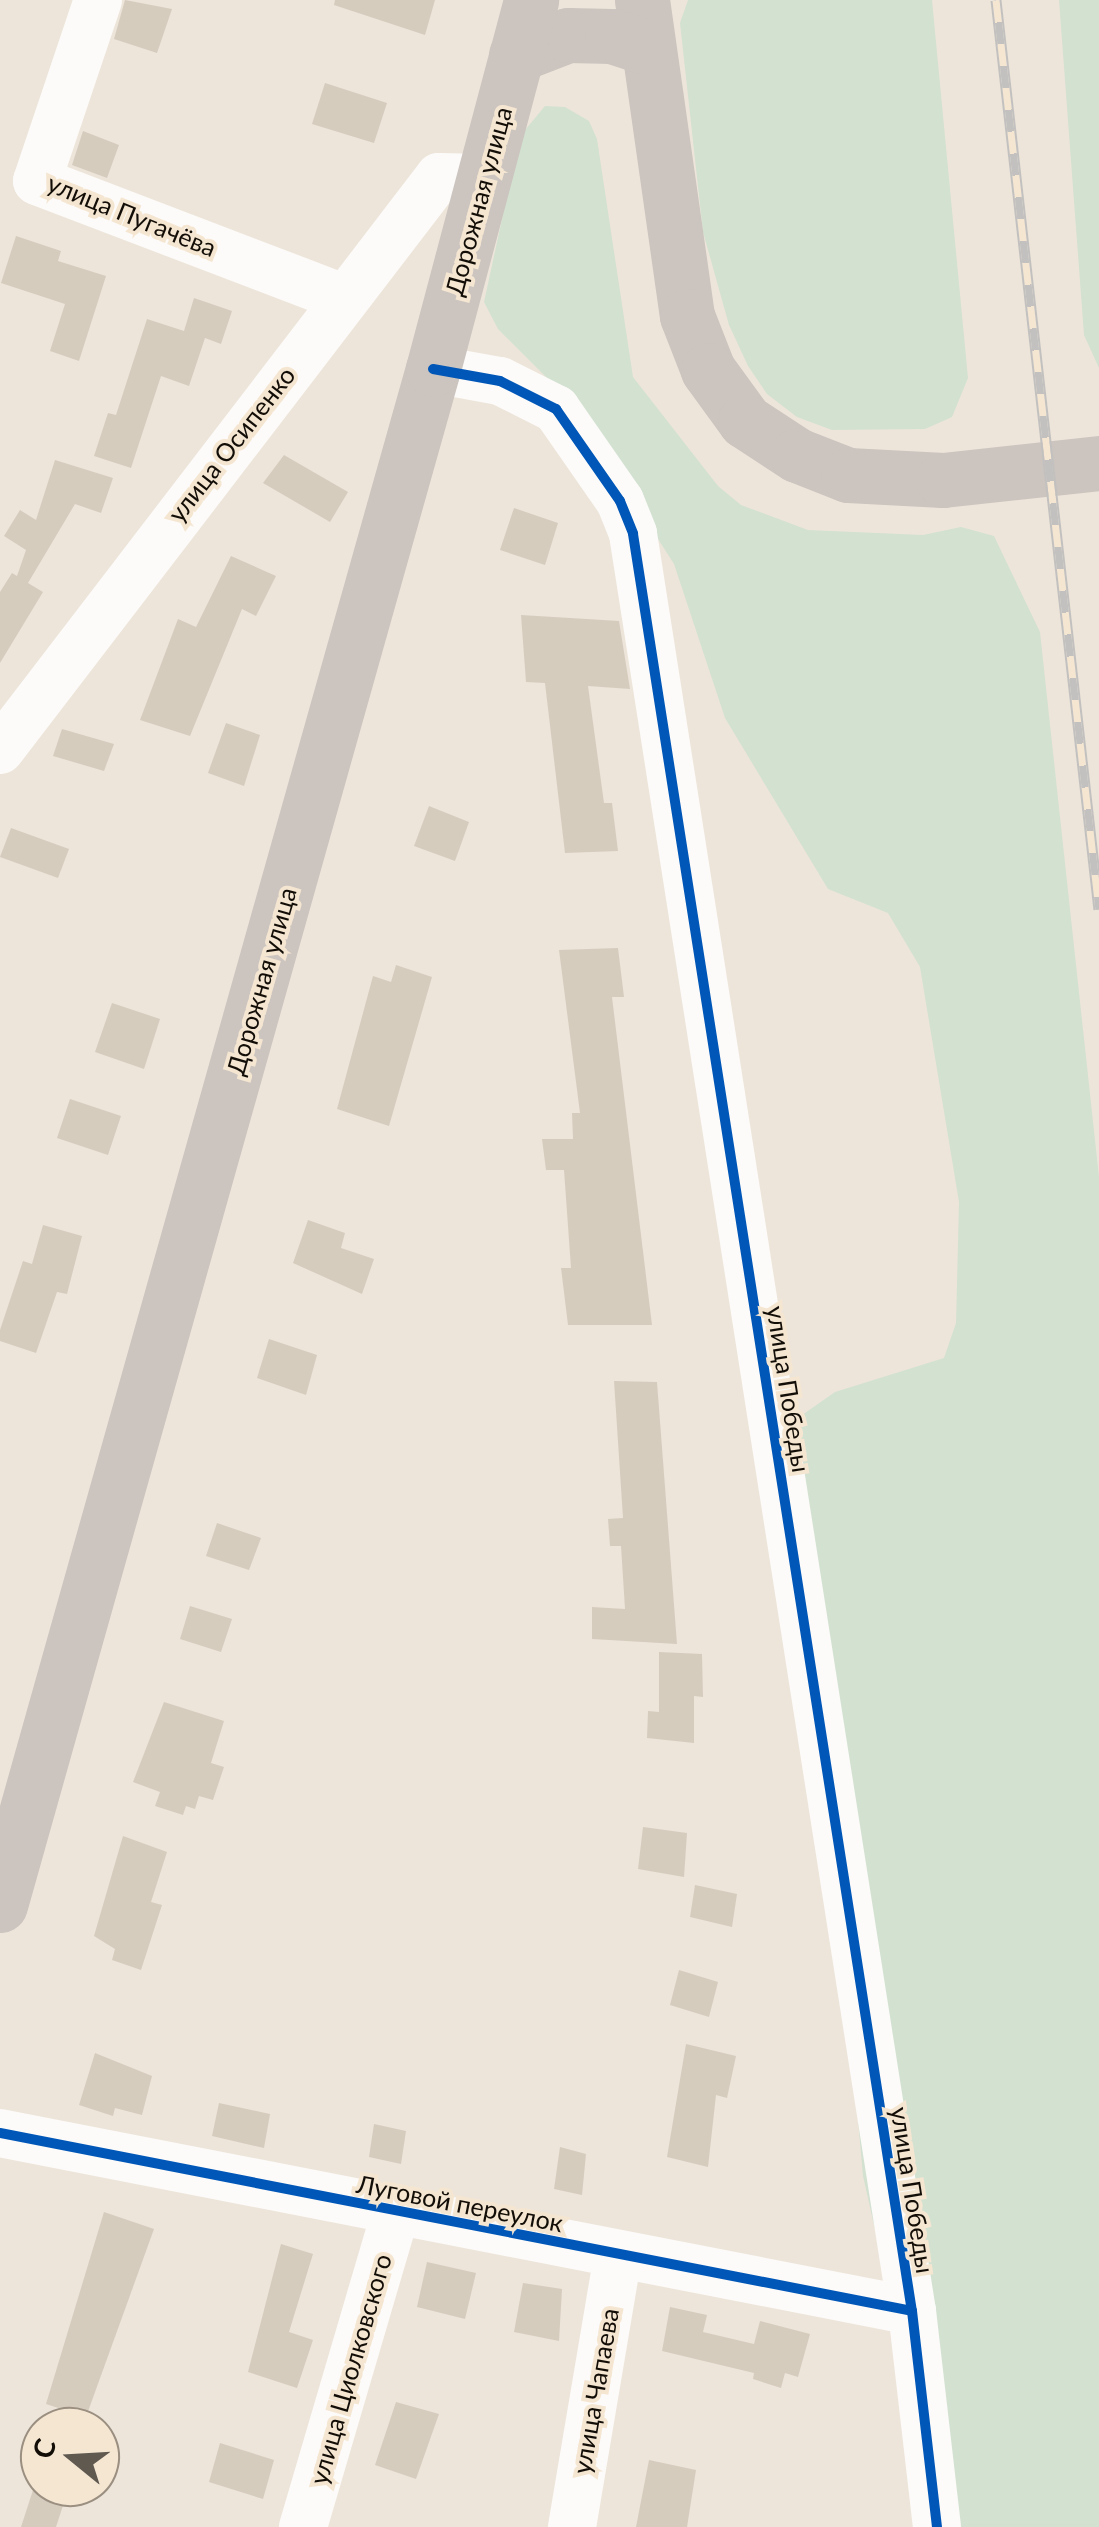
<!DOCTYPE html>
<meta charset="utf-8">
<style>
body{margin:0}
#map{position:relative;width:1099px;height:2527px;overflow:hidden;background:#ede5da;font-family:Lato,sans-serif}
div>[style]{position:absolute}
.green>*{inset:0;background:#d3e1d1}
.building>*{inset:0;background:#d6ccbe}
.minor>*{height:48px;margin:-24px;padding:0 24px;transform-origin:24px;border-radius:24px;background:#fcfbf9}
.major>*{height:55px;margin:-27.5px;padding:0 27.5px;transform-origin:27.5px;border-radius:27.5px;background:#cbc4bf}
.rail>*{height:11px;margin-top:-5.5px;transform-origin:0;background:repeating-linear-gradient(90deg,#f5e6d2 0 22px,#c3c1bf 0 44px);box-sizing:border-box;border-block:2px solid #c3c1bf}
.cycleway>*{height:10px;margin:-5px;padding:0 5px;transform-origin:5px;border-radius:5px;background:#0057b8}
span{translate:-50% -50%;white-space:nowrap;text-align:center;line-height:1.15;-webkit-text-stroke:8px #f5e6d2;paint-order:stroke}
.street-label{font-size:25px;color:#120d06}
.north{position:absolute;left:20px;top:2407px;width:100px;height:100px;box-sizing:border-box;background:#f5e6d2;border:2px solid #9a8f80;border-radius:50%;rotate:288deg;font-size:28px;font-weight:700;line-height:40px;text-align:center;color:#120d06}
.north::after{content:'';display:block;margin:auto;width:35px;height:45px;background:#5f5950;clip-path:polygon(50% 0,100% 100%,50% 72%,0 100%)}
</style>
<div id="map">
<div class="green">
<i style="clip-path:polygon(688px 0,932px 0,968px 378px,952px 417px,925px 429px,832px 430px,797px 417px,767px 394px,748px 366px,729px 325px,703px 232px,680px 23px)"></i>
<i style="clip-path:polygon(1059px 0,1099px 0,1099px 368px,1084px 335px)"></i>
<i style="clip-path:polygon(545px 106px,565px 107px,589px 121px,597px 139px,633px 377px,718px 486px,741px 505px,808px 530px,923px 535px,961px 527px,994px 536px,1040px 632px,1099px 1177px,1099px 2527px,942px 2527px,863px 2176px,795px 1420px,835px 1392px,944px 1358px,956px 1323px,959px 1202px,920px 967px,888px 913px,828px 889px,725px 718px,674px 564px,569px 400px,498px 329px,484px 302px,520px 136px)"></i>
</div>
<div class="building">
<i style="clip-path:polygon(125px 0,172px 9px,157px 53px,114px 39px)"></i>
<i style="clip-path:polygon(335px 0,435px 0,425px 35px,334px 5px)"></i>
<i style="clip-path:polygon(325px 83px,387px 103px,374px 143px,312px 124px)"></i>
<i style="clip-path:polygon(83px 131px,119px 145px,107px 178px,72px 165px)"></i>
<i style="clip-path:polygon(16px 236px,61px 251px,58px 261px,106px 276px,79px 361px,50px 351px,65px 304px,1px 283px)"></i>
<i style="clip-path:polygon(194px 298px,232px 311px,221px 344px,205px 338px,189px 386px,161px 376px,131px 468px,94px 456px,108px 413px,116px 415px,147px 319px,184px 331px)"></i>
<i style="clip-path:polygon(284px 455px,348px 492px,330px 522px,263px 483px)"></i>
<i style="clip-path:polygon(55px 460px,113px 478px,101px 513px,75px 504px,28px 583px,43px 592px,0 663px,0 592px,12px 573px,17px 576px,26px 550px,4px 536px,20px 510px,36px 520px)"></i>
<i style="clip-path:polygon(514px 508px,558px 523px,545px 565px,500px 550px)"></i>
<i style="clip-path:polygon(231px 556px,276px 576px,256px 616px,242px 609px,190px 736px,140px 720px,178px 619px,196px 627px)"></i>
<i style="clip-path:polygon(521px 615px,619px 621px,630px 689px,588px 686px,604px 803px,612px 803px,618px 851px,565px 853px,545px 683px,526px 682px)"></i>
<i style="clip-path:polygon(226px 723px,260px 735px,244px 786px,208px 773px)"></i>
<i style="clip-path:polygon(62px 729px,114px 744px,104px 771px,53px 756px)"></i>
<i style="clip-path:polygon(429px 806px,469px 822px,455px 861px,414px 846px)"></i>
<i style="clip-path:polygon(11px 828px,69px 849px,58px 878px,0 857px)"></i>
<i style="clip-path:polygon(618px 948px,624px 997px,612px 997px,652px 1325px,568px 1325px,561px 1268px,571px 1268px,564px 1170px,546px 1170px,542px 1139px,573px 1139px,572px 1113px,580px 1113px,559px 950px)"></i>
<i style="clip-path:polygon(396px 965px,432px 977px,389px 1126px,337px 1109px,373px 976px,391px 982px)"></i>
<i style="clip-path:polygon(112px 1003px,160px 1019px,144px 1069px,95px 1052px)"></i>
<i style="clip-path:polygon(70px 1099px,121px 1116px,108px 1155px,57px 1138px)"></i>
<i style="clip-path:polygon(308px 1220px,345px 1233px,341px 1248px,374px 1259px,362px 1294px,293px 1263px)"></i>
<i style="clip-path:polygon(43px 1225px,82px 1236px,67px 1294px,57px 1292px,36px 1353px,0 1341px,0 1330px,23px 1261px,32px 1264px)"></i>
<i style="clip-path:polygon(269px 1339px,317px 1355px,306px 1395px,257px 1378px)"></i>
<i style="clip-path:polygon(614px 1381px,657px 1382px,677px 1644px,592px 1639px,592px 1607px,625px 1609px,621px 1546px,610px 1546px,608px 1519px,623px 1518px)"></i>
<i style="clip-path:polygon(217px 1523px,261px 1538px,249px 1570px,206px 1556px)"></i>
<i style="clip-path:polygon(190px 1606px,232px 1619px,221px 1652px,180px 1639px)"></i>
<i style="clip-path:polygon(659px 1652px,702px 1654px,703px 1697px,694px 1696px,694px 1743px,647px 1738px,648px 1711px,659px 1712px)"></i>
<i style="clip-path:polygon(164px 1702px,224px 1721px,211px 1763px,224px 1767px,213px 1800px,199px 1796px,195px 1809px,186px 1806px,183px 1815px,155px 1806px,160px 1792px,133px 1782px)"></i>
<i style="clip-path:polygon(643px 1827px,687px 1833px,684px 1877px,638px 1869px)"></i>
<i style="clip-path:polygon(123px 1836px,167px 1852px,151px 1902px,162px 1905px,141px 1970px,112px 1960px,115px 1949px,94px 1936px)"></i>
<i style="clip-path:polygon(695px 1885px,737px 1894px,732px 1927px,690px 1917px)"></i>
<i style="clip-path:polygon(679px 1970px,718px 1982px,709px 2017px,670px 2005px)"></i>
<i style="clip-path:polygon(686px 2044px,736px 2056px,727px 2098px,716px 2095px,708px 2167px,667px 2157px)"></i>
<i style="clip-path:polygon(95px 2053px,152px 2076px,142px 2115px,115px 2108px,113px 2116px,79px 2105px)"></i>
<i style="clip-path:polygon(219px 2103px,270px 2114px,264px 2148px,212px 2136px)"></i>
<i style="clip-path:polygon(374px 2124px,406px 2131px,401px 2164px,369px 2157px)"></i>
<i style="clip-path:polygon(560px 2147px,586px 2154px,582px 2195px,554px 2189px)"></i>
<i style="clip-path:polygon(104px 2212px,154px 2229px,86px 2417px,46px 2404px)"></i>
<i style="clip-path:polygon(281px 2244px,313px 2254px,289px 2332px,313px 2340px,297px 2388px,248px 2372px)"></i>
<i style="clip-path:polygon(427px 2262px,476px 2273px,465px 2319px,417px 2307px)"></i>
<i style="clip-path:polygon(523px 2283px,562px 2289px,559px 2341px,514px 2332px)"></i>
<i style="clip-path:polygon(670px 2307px,707px 2315px,703px 2332px,754px 2344px,760px 2321px,810px 2334px,798px 2377px,785px 2373px,781px 2388px,753px 2379px,754px 2373px,662px 2351px)"></i>
<i style="clip-path:polygon(396px 2402px,439px 2414px,416px 2479px,375px 2465px)"></i>
<i style="clip-path:polygon(220px 2443px,274px 2460px,263px 2499px,209px 2482px)"></i>
<i style="clip-path:polygon(649px 2460px,696px 2470px,687px 2527px,636px 2527px)"></i>
<i style="clip-path:polygon(34px 2487px,69px 2487px,56px 2527px,21px 2527px)"></i>
</div>
<div class="minor">
<i style="left:98px;top:0;width:191px;rotate:108.6deg"></i>
<i style="left:37px;top:181px;width:329px;rotate:20.9deg"></i>
<i style="left:433px;top:369px;width:68px;rotate:10.2deg"></i>
<i style="left:500px;top:381px;width:63px;rotate:26.6deg"></i>
<i style="left:556px;top:409px;width:112px;rotate:55.2deg"></i>
<i style="left:620px;top:501px;width:35px;rotate:68deg"></i>
<i style="left:633px;top:534px;width:1799px;rotate:81.08deg"></i>
<i style="left:912px;top:2311px;width:217px;rotate:83.4deg"></i>
<i style="left:0;top:750px;width:722px;rotate:-52.54deg"></i>
<i style="left:439px;top:177px;width:45px;rotate:1.3deg"></i>
<i style="left:0;top:2133px;width:929px;rotate:11.04deg"></i>
<i style="left:303px;top:2527px;width:330px;rotate:-73.6deg"></i>
<i style="left:572px;top:2527px;width:276px;rotate:-80.4deg"></i>
</div>
<div class="major">
<i style="left:642px;top:0;width:319px;rotate:81.9deg"></i>
<i style="left:687px;top:316px;width:58px;rotate:68.7deg"></i>
<i style="left:708px;top:370px;width:63px;rotate:54deg"></i>
<i style="left:745px;top:421px;width:62px;rotate:33.2deg"></i>
<i style="left:797px;top:455px;width:55px;rotate:21.4deg"></i>
<i style="left:848px;top:475px;width:95px;rotate:3deg"></i>
<i style="left:943px;top:480px;width:157px;rotate:-6.2deg"></i>
<i style="left:516px;top:55px;width:56px;rotate:-21deg"></i>
<i style="left:568px;top:35px;width:44px;rotate:1.3deg"></i>
<i style="left:612px;top:36px;width:38px;rotate:18deg"></i>
<i style="left:0;top:1905px;width:1596px;rotate:-74.26deg"></i>
<i style="left:433px;top:369px;width:382px;rotate:-75.1deg"></i>
</div>
<div class="rail">
<i style="left:996px;top:0;width:915px;rotate:83.54deg"></i>
</div>
<div class="cycleway">
<i style="left:433px;top:369px;width:68px;rotate:10.2deg"></i>
<i style="left:500px;top:381px;width:63px;rotate:26.6deg"></i>
<i style="left:556px;top:409px;width:112px;rotate:55.2deg"></i>
<i style="left:620px;top:501px;width:35px;rotate:68deg"></i>
<i style="left:633px;top:534px;width:1799px;rotate:81.08deg"></i>
<i style="left:912px;top:2311px;width:217px;rotate:83.4deg"></i>
<i style="left:0;top:2133px;width:929px;rotate:11.04deg"></i>
</div>
<div class="street-label">
<span style="left:478px;top:201px;rotate:-75deg">Дорожная улица</span>
<span style="left:132px;top:215px;rotate:22deg">улица Пугачёва</span>
<span style="left:231px;top:444px;rotate:-52deg">улица Осипенко</span>
<span style="left:261px;top:981px;rotate:-74deg">Дорожная улица</span>
<span style="left:789px;top:1389px;rotate:81deg">улица Победы</span>
<span style="left:913px;top:2190px;rotate:81deg">улица Победы</span>
<span style="left:460px;top:2203px;rotate:11deg">Луговой переулок</span>
<span style="left:350px;top:2369px;rotate:-74deg">улица Циолковского</span>
<span style="left:595px;top:2391px;rotate:-80deg">улица Чапаева</span>
</div>
<div class="north">С</div>
</div>
